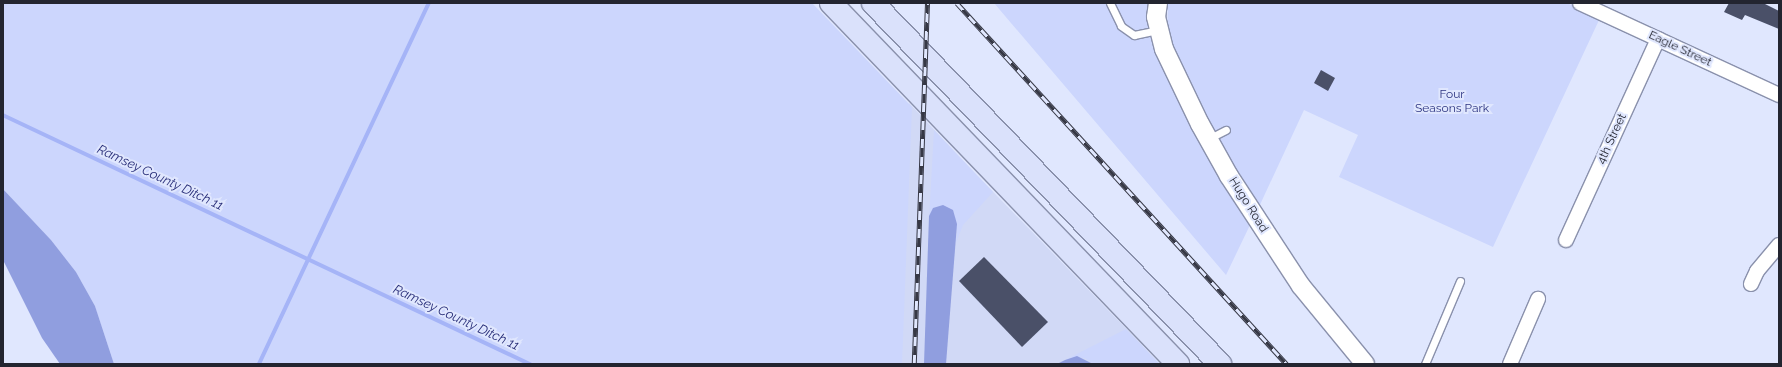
<!DOCTYPE html>
<style>
body{margin:0}
#map{position:relative;width:1782px;height:367px;overflow:hidden;background:#e0e7fe;font-family:Raleway,sans-serif}
div>[style]{position:absolute}
.built>*{inset:0;background:#d1d9f6}
.green>*{inset:0;background:#ccd6fd}
.forest>*{inset:0;background:#909edf}
.stream>*{height:3.5px;margin:-1.75px;padding:0 1.75px;transform-origin:1.75px;border-radius:1.75px;background:#a5b4f7}
.building>*{inset:0;background:#4a5068}
.roads{filter:drop-shadow(1px 0 #8a91ac) drop-shadow(-1px 0 #8a91ac) drop-shadow(0 1px #8a91ac) drop-shadow(0 -1px #8a91ac)}
.service>*{height:7px;margin:-3.5px;padding:0 3.5px;transform-origin:3.5px;border-radius:3.5px;background:#fff}
.minor>*{height:14px;margin:-7px;padding:0 7px;transform-origin:7px;border-radius:7px;background:#fff}
.tertiary>*{height:18px;margin:-9px;padding:0 9px;transform-origin:9px;border-radius:9px;background:#fff}
.primary>*{height:22px;margin:-11px;padding:0 11px;transform-origin:11px;border-radius:11px;background:#dae1fb}
.rail>*{height:4.5px;margin-top:-2.25px;transform-origin:0;background:repeating-linear-gradient(90deg,#e0e7fe 0 9px,#363845 0 18px);box-sizing:border-box;border-block:1px solid #363845}
span{translate:-50% -50%;white-space:nowrap;text-align:center;line-height:1.15;-webkit-text-stroke:4px #e0e7fe;paint-order:stroke}
.street-label{font-size:12px;color:#232530}
.park-label{font-size:12px;color:#2d3581}
.water-label{font-size:13px;color:#272d78;font-style:italic}
.frame{position:absolute;inset:0;border:4px solid #232530;pointer-events:none}
</style>
<div id="map">
<div class="built">
<i style="clip-path:polygon(909px 103px,969px 167px,1143px 346px,1098px 364px,900px 364px)"></i>
</div>
<div class="green">
<i style="clip-path:polygon(3px 3px,812px 3px,912px 107px,902px 364px,114px 364px,95px 306px,76px 272px,51px 240px,3px 189px)"></i>
<i style="clip-path:polygon(994px 3px,1151px 3px,1190px 119px,1250px 225px,1226px 275px)"></i>
<i style="clip-path:polygon(1168px 3px,1567px 3px,1600px 18px,1493px 247px,1339px 177px,1358px 135px,1304px 110px,1258px 209px,1176px 64px,1167px 33px)"></i>
<i style="clip-path:polygon(934px 130px,993px 192px,963px 225px,956px 243px,957px 231px,930px 213px,929px 220px)"></i>
<i style="clip-path:polygon(1126px 329px,1160px 364px,1093px 364px,1085px 358px,1065px 360px)"></i>
</div>
<div class="forest">
<i style="clip-path:polygon(3px 189px,51px 240px,76px 272px,95px 306px,114px 364px,60px 364px,42px 338px,3px 260px)"></i>
<i style="clip-path:polygon(943px 205px,953px 210px,957px 224px,946px 364px,924px 364px,929px 216px,933px 208px)"></i>
<i style="clip-path:polygon(1077px 356px,1093px 364px,1057px 364px,1065px 360px)"></i>
</div>
<div class="stream">
<i style="left:3px;top:115px;width:583px;rotate:25.29deg"></i>
<i style="left:259px;top:364px;width:399px;rotate:-64.8deg"></i>
</div>
<div class="building">
<i style="clip-path:polygon(1729px 3px,1763px 3px,1779px 11px,1779px 29px,1745px 15px,1742px 20px,1724px 12px)"></i>
<i style="clip-path:polygon(1321px 70px,1335px 78px,1328px 91px,1314px 83px)"></i>
<i style="clip-path:polygon(984px 257px,1048px 322px,1022px 347px,959px 281px)"></i>
</div>
<div class="roads">
<div class="service">
<i style="left:1110px;top:3px;width:25px;rotate:64deg"></i>
<i style="left:1121px;top:26px;width:16px;rotate:35deg"></i>
<i style="left:1134px;top:35px;width:25px;rotate:-12deg"></i>
<i style="left:1208px;top:139px;width:20px;rotate:-27deg"></i>
<i style="left:1425px;top:364px;width:90px;rotate:-67.1deg"></i>
</div>
<div class="minor">
<i style="left:1580px;top:3px;width:219px;rotate:24.8deg"></i>
<i style="left:1566px;top:240px;width:221px;rotate:-65.4deg"></i>
<i style="left:1751px;top:284px;width:14px;rotate:-65deg"></i>
<i style="left:1757px;top:271px;width:34px;rotate:-50deg"></i>
<i style="left:1510px;top:364px;width:71px;rotate:-66.7deg"></i>
</div>
<div class="tertiary">
<i style="left:1158px;top:3px;width:14px;rotate:98deg"></i>
<i style="left:1156px;top:17px;width:33px;rotate:76deg"></i>
<i style="left:1164px;top:49px;width:83px;rotate:64.4deg"></i>
<i style="left:1200px;top:124px;width:60px;rotate:60.9deg"></i>
<i style="left:1229px;top:176px;width:131px;rotate:56.8deg"></i>
<i style="left:1301px;top:286px;width:101px;rotate:50.6deg"></i>
</div>
<div class="primary">
<i style="left:831px;top:3px;width:501px;rotate:46.13deg"></i>
<i style="left:873px;top:3px;width:501px;rotate:46.13deg"></i>
</div>
</div>
<div class="rail">
<i style="left:957px;top:3px;width:489px;rotate:47.6deg"></i>
<i style="left:914px;top:364px;width:361px;rotate:-87.9deg"></i>
</div>
<div class="street-label">
<span style="left:1680px;top:49px;rotate:25deg">Eagle Street</span>
<span style="left:1612px;top:139px;rotate:-65deg">4th Street</span>
<span style="left:1248px;top:205px;rotate:58deg">Hugo Road</span>
</div>
<div class="park-label">
<span style="left:1452px;top:102px">Four<br>Seasons Park</span>
</div>
<div class="water-label">
<span style="left:160px;top:178px;rotate:25deg">Ramsey County Ditch 11</span>
<span style="left:456px;top:318px;rotate:25deg">Ramsey County Ditch 11</span>
</div>
<div class="frame"></div>
</div>
